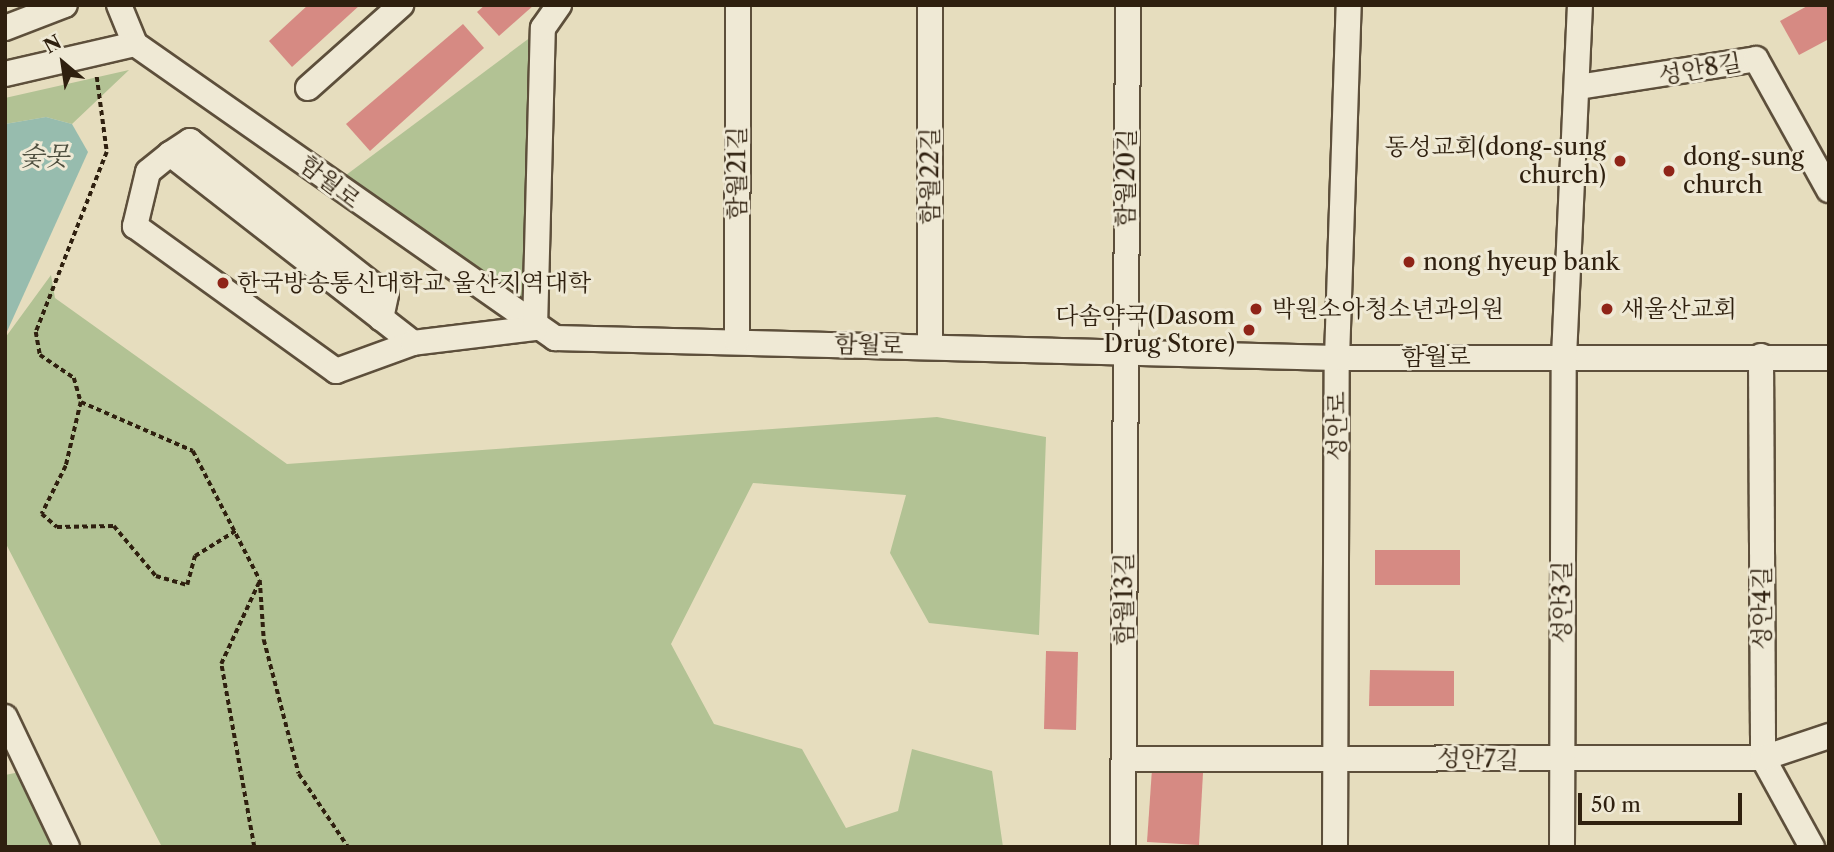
<!DOCTYPE html>
<meta charset="utf-8">
<style>
body{margin:0}
#map{position:relative;width:1834px;height:852px;overflow:hidden;background:#e6ddbe;font-family:"Libre Caslon Text","Noto Serif KR",serif}
div>[style]{position:absolute}
.green>*{inset:0;background:#b2c294}
.water>*{inset:0;background:#97bcae}
.building>*{inset:0;background:#d68a83}
.path>*{height:3.5px;margin-top:-1.75px;transform-origin:0;background:repeating-linear-gradient(90deg,#2f200f 0 5px,transparent 0 8.5px)}
.roads{filter:drop-shadow(2px 0 #5d4f3b) drop-shadow(-2px 0 #5d4f3b) drop-shadow(0 2px #5d4f3b) drop-shadow(0 -2px #5d4f3b)}
.minor>*{height:24px;margin:-12px;padding:0 12px;transform-origin:12px;border-radius:12px;background:#efe9d5}
.dots>*{width:19px;height:19px;translate:-50% -50%;box-sizing:border-box;border:4px solid #efe9d5;border-radius:50%}
span{translate:-50% -50%;white-space:nowrap;text-align:center;line-height:1.15;-webkit-text-stroke:6px #efe9d5;paint-order:stroke}
.street-label{font-size:24px;color:#2f200f}
.poi-label{font-size:24px;color:#2f200f}
.right{translate:-100% -50%;text-align:right}
.left{translate:0 -50%;text-align:left}
.water-label{font-size:26px;color:#4e4f3f;font-style:italic}
.frame{position:absolute;inset:0;border:7px solid #2f200f;pointer-events:none}
.north{position:absolute;left:28px;top:28px;width:70px;height:70px;-webkit-text-stroke:5px #efe9d5;paint-order:stroke;rotate:331deg;font-size:19px;font-weight:700;line-height:28px;text-align:center;color:#2f200f}
.north::after{content:'';display:block;margin:auto;width:24px;height:32px;background:#2f200f;clip-path:polygon(50% 0,100% 100%,50% 72%,0 100%)}
.scale{position:absolute;left:1578px;top:793px;width:164px;height:32px;box-sizing:border-box;border:4px solid #2f200f;border-top:0;padding-left:9px;font-size:21px;line-height:24px;white-space:nowrap;color:#2f200f;-webkit-text-stroke:5px #efe9d5;paint-order:stroke}
</style>
<div id="map">
<div class="green">
<i style="clip-path:polygon(543px 28px,535px 328px,334px 184px)"></i>
<i style="clip-path:polygon(129px 70px,72px 124px,46px 117px,5px 124px,5px 98px)"></i>
<i style="clip-path:polygon(51px 275px,55px 298px,287px 464px,937px 417px,1046px 437px,1039px 635px,929px 623px,890px 553px,906px 495px,753px 483px,671px 644px,714px 724px,802px 749px,846px 828px,898px 811px,912px 749px,992px 771px,1003px 847px,162px 847px,5px 542px,5px 338px)"></i>
<i style="clip-path:polygon(30px 770px,67px 847px,5px 847px,5px 775px)"></i>
</div>
<div class="water">
<i style="clip-path:polygon(46px 117px,72px 124px,88px 152px,5px 336px,5px 124px)"></i>
</div>
<div class="building">
<i style="clip-path:polygon(308px 5px,360px 5px,292px 67px,269px 41px)"></i>
<i style="clip-path:polygon(485px 5px,534px 5px,499px 36px,477px 12px)"></i>
<i style="clip-path:polygon(1809px 5px,1829px 5px,1829px 39px,1799px 55px,1780px 21px)"></i>
<i style="clip-path:polygon(463px 24px,484px 48px,370px 151px,346px 124px)"></i>
<i style="clip-path:polygon(1375px 550px,1460px 550px,1460px 585px,1375px 585px)"></i>
<i style="clip-path:polygon(1046px 651px,1078px 652px,1076px 730px,1044px 729px)"></i>
<i style="clip-path:polygon(1370px 670px,1454px 671px,1454px 706px,1369px 706px)"></i>
<i style="clip-path:polygon(1152px 769px,1203px 773px,1199px 845px,1147px 842px)"></i>
</div>
<div class="path">
<i style="left:97px;top:77px;width:76px;rotate:82.4deg"></i>
<i style="left:107px;top:152px;width:193px;rotate:111.5deg"></i>
<i style="left:36px;top:332px;width:23px;rotate:80deg"></i>
<i style="left:40px;top:355px;width:41px;rotate:34.1deg"></i>
<i style="left:74px;top:378px;width:25px;rotate:74deg"></i>
<i style="left:81px;top:402px;width:66px;rotate:103.2deg"></i>
<i style="left:66px;top:466px;width:54px;rotate:116.6deg"></i>
<i style="left:42px;top:514px;width:20px;rotate:41deg"></i>
<i style="left:57px;top:527px;width:57px;rotate:-1deg"></i>
<i style="left:114px;top:526px;width:65px;rotate:50deg"></i>
<i style="left:156px;top:576px;width:32px;rotate:16deg"></i>
<i style="left:187px;top:585px;width:30px;rotate:-75deg"></i>
<i style="left:195px;top:556px;width:49px;rotate:-31.8deg"></i>
<i style="left:81px;top:402px;width:122px;rotate:23.6deg"></i>
<i style="left:193px;top:451px;width:145px;rotate:62.6deg"></i>
<i style="left:260px;top:580px;width:60px;rotate:86.2deg"></i>
<i style="left:264px;top:640px;width:138px;rotate:75.4deg"></i>
<i style="left:299px;top:774px;width:88px;rotate:56.1deg"></i>
<i style="left:254px;top:847px;width:186px;rotate:-100.2deg"></i>
<i style="left:221px;top:664px;width:90px;rotate:-65.1deg"></i>
</div>
<div class="roads">
<div class="minor">
<i style="left:119px;top:5px;width:42px;rotate:67.7deg"></i>
<i style="left:5px;top:28px;width:64px;rotate:-21deg"></i>
<i style="left:5px;top:74px;width:133px;rotate:-13deg"></i>
<i style="left:135px;top:44px;width:513px;rotate:34.99deg"></i>
<i style="left:555px;top:338px;width:782px;rotate:1.47deg"></i>
<i style="left:1337px;top:358px;width:492px"></i>
<i style="left:1578px;top:87px;width:180px;rotate:-8.9deg"></i>
<i style="left:1756px;top:59px;width:150px;rotate:60.9deg"></i>
<i style="left:308px;top:88px;width:125px;rotate:-41.7deg"></i>
<i style="left:170px;top:154px;width:24px;rotate:-33deg"></i>
<i style="left:190px;top:141px;width:249px;rotate:38.2deg"></i>
<i style="left:386px;top:295px;width:24px;rotate:102deg"></i>
<i style="left:737px;top:341px;width:336px;rotate:-89.8deg"></i>
<i style="left:413px;top:343px;width:308px;rotate:-142.1deg"></i>
<i style="left:170px;top:154px;width:28px;rotate:141deg"></i>
<i style="left:148px;top:172px;width:56px;rotate:103.5deg"></i>
<i style="left:135px;top:226px;width:248px;rotate:35.8deg"></i>
<i style="left:336px;top:371px;width:82px;rotate:-20deg"></i>
<i style="left:413px;top:343px;width:123px;rotate:-7deg"></i>
<i style="left:535px;top:328px;width:300px;rotate:-88.5deg"></i>
<i style="left:543px;top:28px;width:28px;rotate:-55deg"></i>
<i style="left:930px;top:346px;width:341px;rotate:-90deg"></i>
<i style="left:1761px;top:356px;width:402px;rotate:89.7deg"></i>
<i style="left:1763px;top:758px;width:102px;rotate:61.2deg"></i>
<i style="left:5px;top:717px;width:144px;rotate:64.5deg"></i>
<i style="left:1124px;top:759px;width:639px;rotate:-0.09deg"></i>
<i style="left:1763px;top:758px;width:70px;rotate:-18.4deg"></i>
<i style="left:1123px;top:847px;width:842px;rotate:-89.66deg"></i>
<i style="left:1335px;top:847px;width:489px;rotate:-89.8deg"></i>
<i style="left:1337px;top:358px;width:353px;rotate:-88.1deg"></i>
<i style="left:1562px;top:847px;width:490px;rotate:-89.8deg"></i>
<i style="left:1564px;top:357px;width:352px;rotate:-87.4deg"></i>
</div>
</div>
<div class="dots">
<i style="left:1620px;top:161px;background:#8f2418"></i>
<i style="left:1669px;top:171px;background:#8f2418"></i>
<i style="left:1409px;top:262px;background:#8f2418"></i>
<i style="left:223px;top:283px;background:#8f2418"></i>
<i style="left:1256px;top:309px;background:#8f2418"></i>
<i style="left:1607px;top:309px;background:#8f2418"></i>
<i style="left:1249px;top:330px;background:#8f2418"></i>
</div>
<div class="street-label">
<span style="left:1700px;top:69px;rotate:-10deg">성안8길</span>
<span style="left:737px;top:173px;rotate:-90deg">함월21길</span>
<span style="left:930px;top:176px;rotate:-90deg">함월22길</span>
<span style="left:1126px;top:178px;rotate:-89deg">함월20길</span>
<span style="left:330px;top:182px;rotate:38deg">함월로</span>
<span style="left:869px;top:345px;rotate:2deg">함월로</span>
<span style="left:1436px;top:357px">함월로</span>
<span style="left:1337px;top:426px;rotate:-90deg">성안로</span>
<span style="left:1124px;top:599px;rotate:-90deg">함월13길</span>
<span style="left:1562px;top:602px;rotate:-90deg">성안3길</span>
<span style="left:1762px;top:608px;rotate:-90deg">성안4길</span>
<span style="left:1478px;top:759px;rotate:2deg">성안7길</span>
</div>
<div class="poi-label">
<span class="right" style="left:1606px;top:161px">동성교회(dong-sung<br>church)</span>
<span class="left" style="left:1683px;top:171px">dong-sung<br>church</span>
<span class="left" style="left:1423px;top:262px">nong hyeup bank</span>
<span class="left" style="left:237px;top:283px">한국방송통신대학교 울산지역대학</span>
<span class="left" style="left:1272px;top:309px">박원소아청소년과의원</span>
<span class="left" style="left:1621px;top:309px">새울산교회</span>
<span class="right" style="left:1235px;top:330px">다솜약국(Dasom<br>Drug Store)</span>
</div>
<div class="water-label">
<span style="left:44px;top:157px">숯못</span>
</div>
<div class="frame"></div>
<div class="north">N</div>
<div class="scale">50 m</div>
</div>
